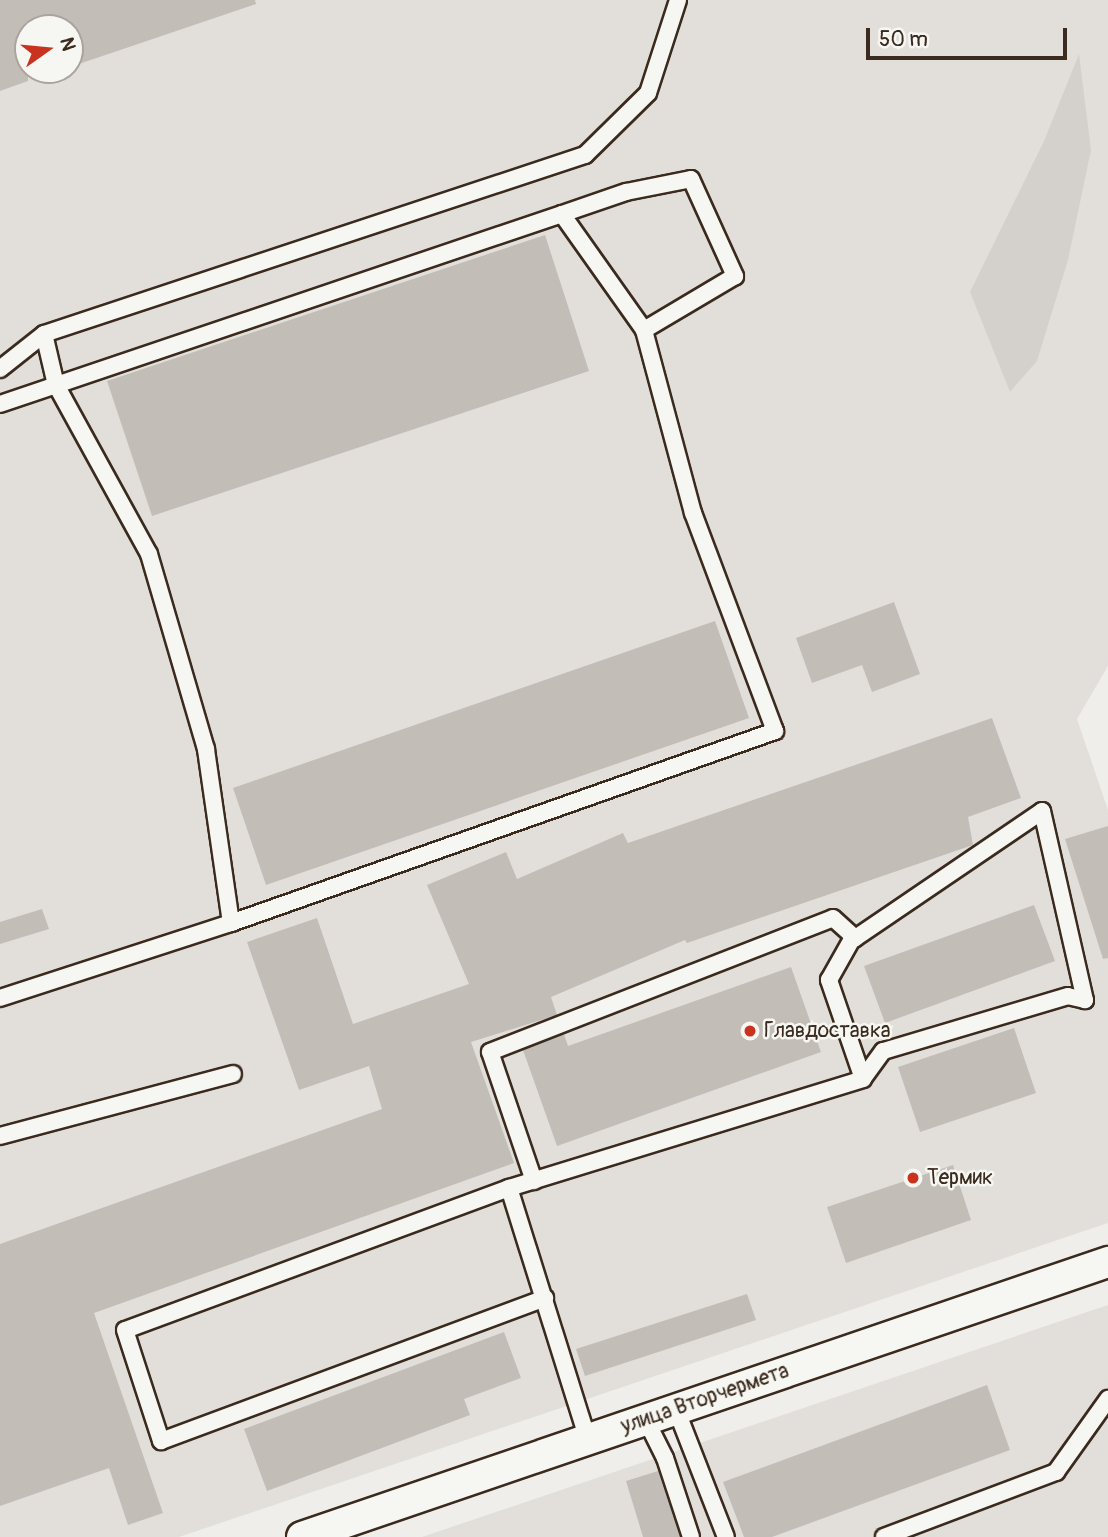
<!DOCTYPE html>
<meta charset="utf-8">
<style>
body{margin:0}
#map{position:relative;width:1108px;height:1537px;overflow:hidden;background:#efeeea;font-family:Pangolin,sans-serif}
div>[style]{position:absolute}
.built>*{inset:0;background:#e2dfdb}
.green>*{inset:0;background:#d4d1cc}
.building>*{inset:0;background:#c2bdb7}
.roads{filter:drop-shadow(2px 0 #3b2a1e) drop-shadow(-2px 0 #3b2a1e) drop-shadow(0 2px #3b2a1e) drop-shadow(0 -2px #3b2a1e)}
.service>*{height:16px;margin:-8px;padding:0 8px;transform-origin:8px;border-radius:8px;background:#f6f6f2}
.minor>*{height:30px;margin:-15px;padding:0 15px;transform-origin:15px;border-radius:15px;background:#f6f6f2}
.dots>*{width:19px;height:19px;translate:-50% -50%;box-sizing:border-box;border:4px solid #f6f6f2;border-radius:50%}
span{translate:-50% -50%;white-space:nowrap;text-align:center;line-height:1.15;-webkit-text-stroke:5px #f6f6f2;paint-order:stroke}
.poi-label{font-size:21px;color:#3b2a1e}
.left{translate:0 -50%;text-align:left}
.street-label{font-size:21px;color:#3b2a1e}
.north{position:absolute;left:14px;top:14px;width:70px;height:70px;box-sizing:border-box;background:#f6f6f2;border:2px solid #aba49d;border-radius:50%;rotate:75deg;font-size:19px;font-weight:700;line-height:28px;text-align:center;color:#3b2a1e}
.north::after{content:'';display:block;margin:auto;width:24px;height:32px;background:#c8321e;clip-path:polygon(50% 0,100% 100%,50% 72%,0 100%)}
.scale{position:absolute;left:866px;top:28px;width:201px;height:32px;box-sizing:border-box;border:4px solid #3b2a1e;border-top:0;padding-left:9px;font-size:21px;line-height:24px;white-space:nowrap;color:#3b2a1e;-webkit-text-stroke:5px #f6f6f2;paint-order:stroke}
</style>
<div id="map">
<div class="built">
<i style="clip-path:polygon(evenodd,0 0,1108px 0,1108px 666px,1077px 719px,1108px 810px,1108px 1223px,179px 1537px,0 1537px,0 0,28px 28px,70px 28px,70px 70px,28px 70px,28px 28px)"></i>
<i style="clip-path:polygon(1108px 1305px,1108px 1537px,422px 1537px)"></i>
</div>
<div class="green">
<i style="clip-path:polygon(1079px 54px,1091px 150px,1068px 260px,1037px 361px,1010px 392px,970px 292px,1044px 141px)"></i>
</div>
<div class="building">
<i style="clip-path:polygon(0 0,255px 0,256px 4px,70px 67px,70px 28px,28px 28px,28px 81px,0 91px)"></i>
<i style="clip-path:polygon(545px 235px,589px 371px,152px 516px,107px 381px)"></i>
<i style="clip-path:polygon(894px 602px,920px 674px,872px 692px,862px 665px,812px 683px,796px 638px)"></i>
<i style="clip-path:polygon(715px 621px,749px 718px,266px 885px,233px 788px)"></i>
<i style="clip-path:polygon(992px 718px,1021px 798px,968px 817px,973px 845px,687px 943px,685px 940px,551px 997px,557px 1015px,471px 1042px,514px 1163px,94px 1313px,163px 1513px,128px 1525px,109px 1468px,0 1506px,0 1244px,382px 1109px,369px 1066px,299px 1090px,247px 942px,317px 918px,353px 1024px,469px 984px,427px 885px,506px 852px,517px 879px,623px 833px,628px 843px)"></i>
<i style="clip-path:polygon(1108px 826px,1108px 958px,1103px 959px,1065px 839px)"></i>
<i style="clip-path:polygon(1034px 905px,1055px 961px,885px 1023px,864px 966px)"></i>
<i style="clip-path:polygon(42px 909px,49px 929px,0 944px,0 922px)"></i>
<i style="clip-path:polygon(791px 967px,821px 1052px,557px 1146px,523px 1050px,564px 1034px,568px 1046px)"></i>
<i style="clip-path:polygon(1014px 1028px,1036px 1093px,920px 1132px,898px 1067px)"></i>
<i style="clip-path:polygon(953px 1165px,971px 1220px,846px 1263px,827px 1207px)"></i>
<i style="clip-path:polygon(747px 1294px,756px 1320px,585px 1376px,576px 1349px)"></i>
<i style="clip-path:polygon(504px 1332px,521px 1378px,464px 1399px,470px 1415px,267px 1491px,244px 1429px)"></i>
<i style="clip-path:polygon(987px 1385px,1010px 1450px,772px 1537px,744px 1537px,723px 1482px)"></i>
<i style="clip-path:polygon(658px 1471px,680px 1537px,643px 1537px,626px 1481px)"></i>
</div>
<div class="roads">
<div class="service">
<i style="left:0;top:369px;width:56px;rotate:-38.5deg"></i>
<i style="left:44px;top:334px;width:570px;rotate:-18.31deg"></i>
<i style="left:585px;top:155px;width:88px;rotate:-44.5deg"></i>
<i style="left:648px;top:93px;width:98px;rotate:-72.1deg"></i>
<i style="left:0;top:404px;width:593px;rotate:-18.68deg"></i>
<i style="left:562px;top:214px;width:68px;rotate:-19deg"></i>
<i style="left:626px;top:192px;width:66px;rotate:-11.3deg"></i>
<i style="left:691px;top:179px;width:107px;rotate:65.6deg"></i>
<i style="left:735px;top:276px;width:106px;rotate:149.3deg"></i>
<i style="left:644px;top:330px;width:142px;rotate:-125.3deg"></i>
<i style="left:231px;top:923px;width:577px;rotate:-19.44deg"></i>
<i style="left:775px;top:731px;width:233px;rotate:-110.6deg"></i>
<i style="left:693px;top:513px;width:189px;rotate:-105deg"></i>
<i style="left:0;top:998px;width:243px;rotate:-18deg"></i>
<i style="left:231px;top:923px;width:176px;rotate:-98.2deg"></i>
<i style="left:206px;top:749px;width:203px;rotate:-106.3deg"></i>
<i style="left:149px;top:554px;width:193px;rotate:-118.8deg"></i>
<i style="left:56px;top:385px;width:52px;rotate:-103.2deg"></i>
<i style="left:0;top:1136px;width:241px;rotate:-14.9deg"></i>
<i style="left:534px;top:1181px;width:136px;rotate:-108.8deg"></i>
<i style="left:490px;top:1052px;width:368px;rotate:-21.3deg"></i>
<i style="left:833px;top:918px;width:30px;rotate:42deg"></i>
<i style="left:509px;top:1188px;width:409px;rotate:159.7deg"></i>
<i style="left:125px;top:1330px;width:117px;rotate:72deg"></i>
<i style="left:161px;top:1441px;width:410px;rotate:-20.4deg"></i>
<i style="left:676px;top:1409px;width:137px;rotate:68.7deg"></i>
<i style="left:646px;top:1420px;width:42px;rotate:63.4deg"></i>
<i style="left:665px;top:1458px;width:83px;rotate:71.8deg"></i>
<i style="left:588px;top:1440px;width:264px;rotate:-107.4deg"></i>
<i style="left:509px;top:1188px;width:370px;rotate:-17.1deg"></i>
<i style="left:863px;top:1079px;width:105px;rotate:-109deg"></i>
<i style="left:829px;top:980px;width:45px;rotate:-60.6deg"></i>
<i style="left:851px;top:941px;width:231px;rotate:-34.2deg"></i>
<i style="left:1042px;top:811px;width:194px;rotate:77.2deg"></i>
<i style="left:1085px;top:1000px;width:17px;rotate:-167deg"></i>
<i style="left:1068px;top:996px;width:193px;rotate:163.4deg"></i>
<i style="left:883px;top:1051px;width:34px;rotate:126deg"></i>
<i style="left:884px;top:1537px;width:184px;rotate:-20.7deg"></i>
<i style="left:1056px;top:1472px;width:90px;rotate:-54.5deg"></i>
</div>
<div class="minor">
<i style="left:302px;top:1537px;width:852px;rotate:-18.84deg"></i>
</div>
</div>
<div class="dots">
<i style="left:750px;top:1031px;background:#c8321e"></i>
<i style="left:913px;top:1178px;background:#c8321e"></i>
</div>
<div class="poi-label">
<span class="left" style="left:764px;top:1031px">Главдоставка</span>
<span class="left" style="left:927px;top:1178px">Термик</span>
</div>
<div class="street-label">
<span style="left:705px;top:1399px;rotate:-19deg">улица Вторчермета</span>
</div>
<div class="north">N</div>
<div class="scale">50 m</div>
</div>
